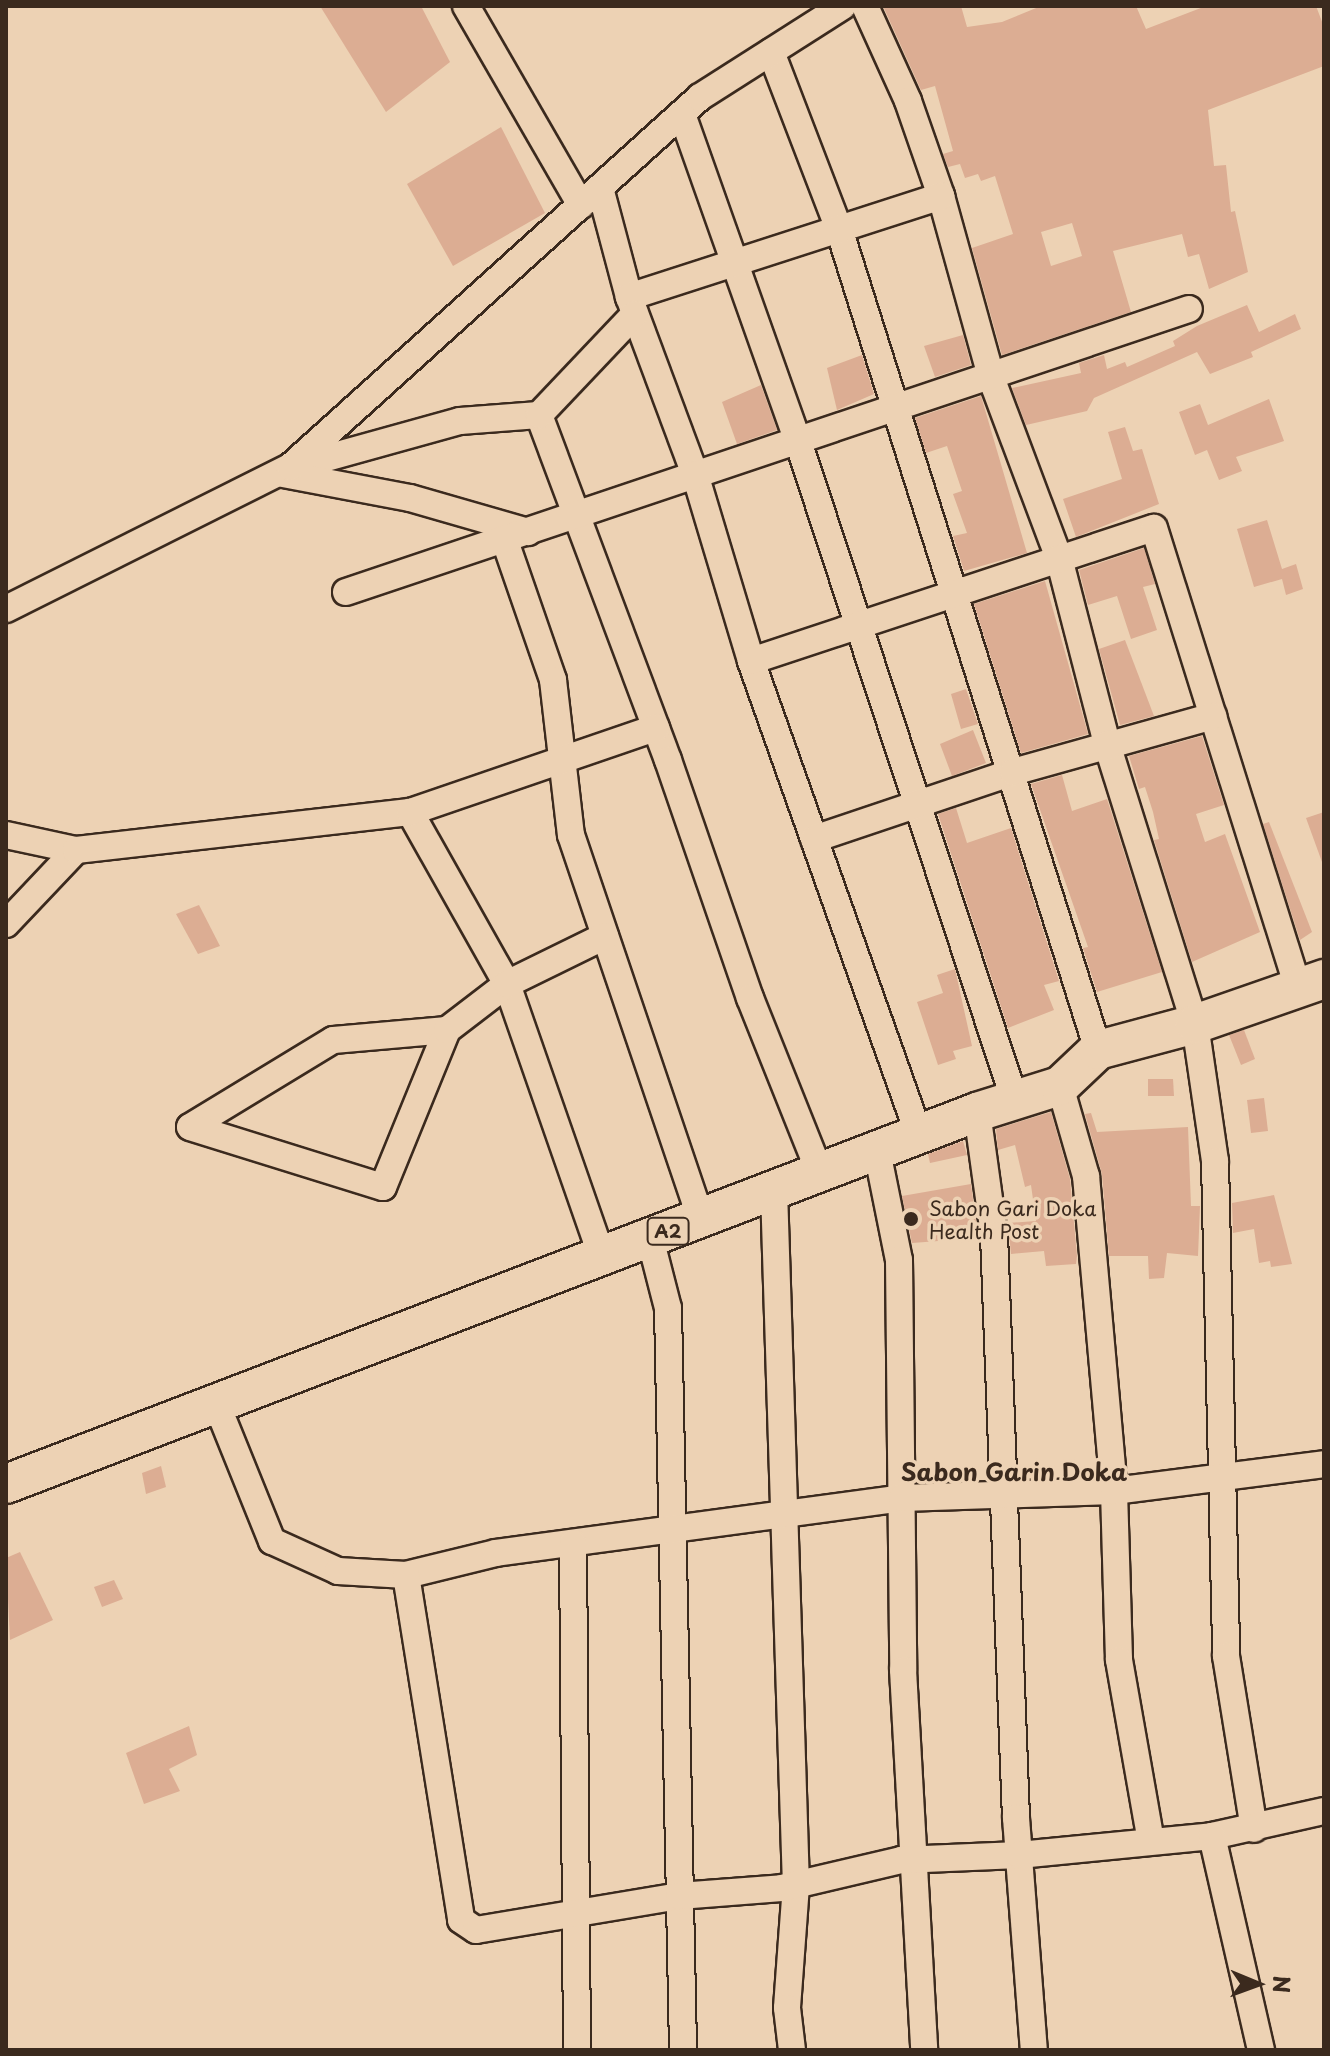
<!DOCTYPE html>
<style>
body{margin:0}
#map{position:relative;width:1330px;height:2056px;overflow:hidden;background:#edd2b4;font-family:"Playpen Sans",sans-serif}
div>[style]{position:absolute}
.building>*{inset:0;background:#dcad93}
.roads{filter:drop-shadow(2px 0 #3b2a1e) drop-shadow(-2px 0 #3b2a1e) drop-shadow(0 2px #3b2a1e) drop-shadow(0 -2px #3b2a1e)}
.minor>*{height:26px;margin:-13px;padding:0 13px;transform-origin:13px;border-radius:13px;background:#edd2b4}
.highway>*{height:38px;margin:-19px;padding:0 19px;transform-origin:19px;border-radius:19px;background:#edd2b4}
.dots>*{width:22px;height:22px;translate:-50% -50%;box-sizing:border-box;border:4px solid #edd2b4;border-radius:50%}
span{translate:-50% -50%;white-space:nowrap;text-align:center;line-height:1.15;-webkit-text-stroke:7px #edd2b4;paint-order:stroke}
.shield-label span{padding:2px 6px;background:#edd2b4;border:2px solid;border-radius:6px;-webkit-text-stroke-width:0}
.shield-label{font-size:18px;color:#3b2a1e;font-weight:700}
.poi-label{font-size:20px;color:#3b2a1e}
.left{translate:0 -50%;text-align:left}
.quarter-label{font-size:24px;color:#3b2a1e;font-weight:700}
.frame{position:absolute;inset:0;border:8px solid #3b2a1e;pointer-events:none}
.north{position:absolute;left:1218px;top:1944px;width:80px;height:80px;-webkit-text-stroke:6px #edd2b4;paint-order:stroke;rotate:91deg;font-size:22px;font-weight:700;line-height:32px;text-align:center;color:#3b2a1e}
.north::after{content:'';display:block;margin:auto;width:28px;height:36px;background:#3b2a1e;clip-path:polygon(50% 0,100% 100%,50% 72%,0 100%)}
</style>
<div id="map">
<div class="building">
<i style="clip-path:polygon(320px 6px,421px 6px,450px 62px,386px 112px)"></i>
<i style="clip-path:polygon(evenodd,883px 6px,961px 6px,967px 27px,1002px 22px,1041px 6px,1136px 6px,1146px 29px,1206px 6px,1316px 6px,1324px 27px,1324px 66px,1208px 110px,1214px 166px,1226px 165px,1231px 212px,1235px 211px,1248px 272px,1209px 289px,1199px 254px,1188px 257px,1182px 234px,1113px 251px,1131px 312px,1002px 355px,972px 248px,1013px 234px,995px 176px,981px 181px,978px 174px,965px 178px,960px 164px,948px 167px,943px 154px,953px 151px,935px 86px,921px 90px,883px 6px,1072px 223px,1082px 256px,1051px 266px,1041px 232px,1072px 223px)"></i>
<i style="clip-path:polygon(501px 127px,545px 213px,453px 266px,407px 184px)"></i>
<i style="clip-path:polygon(1247px 305px,1259px 332px,1295px 314px,1301px 329px,1251px 352px,1253px 357px,1210px 374px,1197px 352px,1094px 398px,1087px 411px,1026px 425px,1012px 388px,1081px 373px,1079px 363px,1104px 355px,1107px 369px,1125px 362px,1127px 367px,1175px 346px,1173px 341px,1197px 326px)"></i>
<i style="clip-path:polygon(963px 335px,971px 365px,935px 377px,924px 346px)"></i>
<i style="clip-path:polygon(862px 355px,874px 394px,837px 410px,827px 368px)"></i>
<i style="clip-path:polygon(761px 385px,777px 430px,737px 444px,722px 402px)"></i>
<i style="clip-path:polygon(981px 396px,1027px 553px,964px 571px,953px 536px,967px 533px,953px 494px,962px 491px,947px 446px,926px 453px,915px 418px)"></i>
<i style="clip-path:polygon(1269px 399px,1284px 441px,1236px 457px,1242px 471px,1219px 480px,1207px 450px,1195px 455px,1179px 412px,1200px 404px,1208px 425px)"></i>
<i style="clip-path:polygon(1125px 427px,1133px 451px,1142px 449px,1159px 504px,1076px 537px,1063px 499px,1122px 479px,1108px 432px)"></i>
<i style="clip-path:polygon(1267px 520px,1282px 569px,1296px 564px,1303px 589px,1286px 595px,1282px 579px,1254px 587px,1237px 529px)"></i>
<i style="clip-path:polygon(1144px 548px,1155px 584px,1143px 587px,1157px 630px,1131px 639px,1117px 596px,1088px 605px,1079px 570px)"></i>
<i style="clip-path:polygon(1045px 581px,1088px 734px,1021px 753px,974px 604px)"></i>
<i style="clip-path:polygon(1125px 640px,1154px 716px,1120px 725px,1099px 649px)"></i>
<i style="clip-path:polygon(966px 689px,978px 724px,961px 729px,951px 694px)"></i>
<i style="clip-path:polygon(973px 730px,986px 763px,952px 776px,940px 744px)"></i>
<i style="clip-path:polygon(1202px 736px,1224px 805px,1196px 814px,1205px 842px,1225px 834px,1260px 932px,1192px 962px,1154px 840px,1159px 839px,1153px 812px,1145px 787px,1139px 789px,1129px 756px)"></i>
<i style="clip-path:polygon(1062px 775px,1072px 811px,1107px 799px,1162px 972px,1097px 992px,1083px 948px,1088px 947px,1031px 784px)"></i>
<i style="clip-path:polygon(956px 808px,967px 843px,1011px 828px,1059px 981px,1044px 985px,1054px 1010px,1008px 1028px,938px 814px)"></i>
<i style="clip-path:polygon(1324px 812px,1324px 862px,1322px 862px,1306px 818px)"></i>
<i style="clip-path:polygon(1269px 822px,1312px 932px,1300px 940px,1263px 824px)"></i>
<i style="clip-path:polygon(199px 905px,220px 946px,198px 954px,176px 914px)"></i>
<i style="clip-path:polygon(955px 969px,972px 1046px,953px 1051px,956px 1059px,938px 1065px,917px 1002px,943px 993px,937px 975px)"></i>
<i style="clip-path:polygon(1244px 1030px,1255px 1059px,1241px 1065px,1229px 1035px)"></i>
<i style="clip-path:polygon(1148px 1079px,1173px 1079px,1174px 1096px,1148px 1096px)"></i>
<i style="clip-path:polygon(1264px 1098px,1268px 1131px,1251px 1133px,1247px 1100px)"></i>
<i style="clip-path:polygon(1051px 1112px,1070px 1179px,1077px 1256px,1076px 1264px,1046px 1266px,1044px 1251px,1011px 1254px,1008px 1223px,1036px 1221px,1031px 1185px,1025px 1187px,1015px 1145px,998px 1150px,996px 1129px)"></i>
<i style="clip-path:polygon(1091px 1113px,1097px 1132px,1188px 1127px,1191px 1206px,1200px 1206px,1198px 1256px,1167px 1253px,1164px 1278px,1149px 1279px,1148px 1256px,1109px 1256px,1102px 1174px,1085px 1114px)"></i>
<i style="clip-path:polygon(963px 1141px,967px 1155px,930px 1163px,928px 1154px)"></i>
<i style="clip-path:polygon(971px 1184px,978px 1238px,912px 1243px,902px 1196px)"></i>
<i style="clip-path:polygon(1274px 1195px,1292px 1264px,1271px 1267px,1270px 1261px,1259px 1263px,1254px 1229px,1233px 1233px,1232px 1203px)"></i>
<i style="clip-path:polygon(161px 1466px,166px 1487px,146px 1494px,142px 1473px)"></i>
<i style="clip-path:polygon(20px 1552px,53px 1620px,10px 1640px,6px 1558px)"></i>
<i style="clip-path:polygon(114px 1580px,123px 1599px,102px 1607px,94px 1587px)"></i>
<i style="clip-path:polygon(189px 1726px,197px 1755px,169px 1769px,180px 1791px,144px 1804px,126px 1753px)"></i>
</div>
<div class="roads">
<div class="minor">
<i style="left:466px;top:6px;width:230px;rotate:60deg"></i>
<i style="left:865px;top:6px;width:104px;rotate:65.6deg"></i>
<i style="left:908px;top:101px;width:101px;rotate:70.8deg"></i>
<i style="left:941px;top:196px;width:191px;rotate:74.5deg"></i>
<i style="left:992px;top:380px;width:190px;rotate:69.4deg"></i>
<i style="left:1059px;top:558px;width:192px;rotate:75.5deg"></i>
<i style="left:1107px;top:744px;width:294px;rotate:72.6deg"></i>
<i style="left:1195px;top:1024px;width:138px;rotate:81.7deg"></i>
<i style="left:1215px;top:1161px;width:495px;rotate:88.7deg"></i>
<i style="left:1226px;top:1656px;width:175px;rotate:80.8deg"></i>
<i style="left:771px;top:52px;width:190px;rotate:69deg"></i>
<i style="left:839px;top:229px;width:861px;rotate:72.49deg"></i>
<i style="left:682px;top:114px;width:347px;rotate:70.5deg"></i>
<i style="left:798px;top:441px;width:692px;rotate:71.8deg"></i>
<i style="left:600px;top:188px;width:113px;rotate:75.1deg"></i>
<i style="left:629px;top:297px;width:189px;rotate:69.6deg"></i>
<i style="left:695px;top:474px;width:195px;rotate:73.3deg"></i>
<i style="left:751px;top:661px;width:503px;rotate:70.48deg"></i>
<i style="left:629px;top:297px;width:328px;rotate:-17.9deg"></i>
<i style="left:539px;top:415px;width:368px;rotate:69.5deg"></i>
<i style="left:668px;top:760px;width:252px;rotate:71deg"></i>
<i style="left:750px;top:998px;width:188px;rotate:68.2deg"></i>
<i style="left:294px;top:467px;width:172px;rotate:-15.5deg"></i>
<i style="left:460px;top:421px;width:79px;rotate:-4.3deg"></i>
<i style="left:539px;top:415px;width:139px;rotate:-46.5deg"></i>
<i style="left:283px;top:474px;width:129px;rotate:10.7deg"></i>
<i style="left:410px;top:498px;width:123px;rotate:16.1deg"></i>
<i style="left:505px;top:541px;width:147px;rotate:70.9deg"></i>
<i style="left:553px;top:680px;width:156px;rotate:83.4deg"></i>
<i style="left:571px;top:835px;width:405px;rotate:71.3deg"></i>
<i style="left:346px;top:592px;width:889px;rotate:-18.56deg"></i>
<i style="left:6px;top:609px;width:318px;rotate:-26.6deg"></i>
<i style="left:290px;top:467px;width:552px;rotate:-42.06deg"></i>
<i style="left:700px;top:97px;width:169px;rotate:-32.5deg"></i>
<i style="left:751px;top:661px;width:424px;rotate:-18.3deg"></i>
<i style="left:1154px;top:528px;width:482px;rotate:72.6deg"></i>
<i style="left:410px;top:812px;width:197px;rotate:60.6deg"></i>
<i style="left:507px;top:984px;width:289px;rotate:70.8deg"></i>
<i style="left:6px;top:835px;width:72px;rotate:12.1deg"></i>
<i style="left:76px;top:850px;width:102px;rotate:133.4deg"></i>
<i style="left:814px;top:839px;width:210px;rotate:-18.6deg"></i>
<i style="left:1013px;top:772px;width:208px;rotate:-15.6deg"></i>
<i style="left:76px;top:850px;width:336px;rotate:-6.5deg"></i>
<i style="left:410px;top:812px;width:260px;rotate:-18.9deg"></i>
<i style="left:447px;top:1030px;width:114px;rotate:175deg"></i>
<i style="left:333px;top:1040px;width:167px;rotate:148.7deg"></i>
<i style="left:190px;top:1127px;width:202px;rotate:17.3deg"></i>
<i style="left:383px;top:1187px;width:170px;rotate:-67.8deg"></i>
<i style="left:447px;top:1030px;width:76px;rotate:-37.5deg"></i>
<i style="left:507px;top:984px;width:109px;rotate:-26.1deg"></i>
<i style="left:1060px;top:1086px;width:94px;rotate:73.9deg"></i>
<i style="left:1086px;top:1176px;width:316px;rotate:84.9deg"></i>
<i style="left:1114px;top:1491px;width:169px;rotate:88.3deg"></i>
<i style="left:1119px;top:1660px;width:184px;rotate:80deg"></i>
<i style="left:977px;top:1112px;width:124px;rotate:82.1deg"></i>
<i style="left:994px;top:1235px;width:583px;rotate:87.84deg"></i>
<i style="left:1016px;top:1818px;width:233px;rotate:85.6deg"></i>
<i style="left:877px;top:1151px;width:111px;rotate:78.6deg"></i>
<i style="left:899px;top:1260px;width:410px;rotate:89.4deg"></i>
<i style="left:903px;top:1670px;width:381px;rotate:86.8deg"></i>
<i style="left:774px;top:1190px;width:695px;rotate:88.19deg"></i>
<i style="left:796px;top:1885px;width:123px;rotate:94.2deg"></i>
<i style="left:787px;top:2008px;width:42px;rotate:83.2deg"></i>
<i style="left:650px;top:1238px;width:72px;rotate:75.6deg"></i>
<i style="left:668px;top:1308px;width:742px;rotate:88.84deg"></i>
<i style="left:217px;top:1405px;width:147px;rotate:68deg"></i>
<i style="left:272px;top:1541px;width:72px;rotate:24.4deg"></i>
<i style="left:338px;top:1571px;width:68px;rotate:3.4deg"></i>
<i style="left:406px;top:1575px;width:93px;rotate:-13.7deg"></i>
<i style="left:496px;top:1553px;width:410px;rotate:-7.7deg"></i>
<i style="left:902px;top:1498px;width:212px;rotate:-1.9deg"></i>
<i style="left:1114px;top:1491px;width:212px;rotate:-7.3deg"></i>
<i style="left:573px;top:1543px;width:507px;rotate:89.55deg"></i>
<i style="left:406px;top:1575px;width:349px;rotate:80.9deg"></i>
<i style="left:461px;top:1920px;width:18px;rotate:34deg"></i>
<i style="left:476px;top:1930px;width:206px;rotate:-9.5deg"></i>
<i style="left:679px;top:1896px;width:103px;rotate:-4.4deg"></i>
<i style="left:782px;top:1888px;width:122px;rotate:-13.2deg"></i>
<i style="left:901px;top:1860px;width:118px;rotate:-2.4deg"></i>
<i style="left:1019px;top:1855px;width:194px;rotate:-5.6deg"></i>
<i style="left:1212px;top:1836px;width:115px;rotate:-12.6deg"></i>
<i style="left:1212px;top:1836px;width:220px;rotate:77.1deg"></i>
</div>
<div class="highway">
<i style="left:6px;top:1484px;width:1040px;rotate:-20.96deg"></i>
<i style="left:977px;top:1112px;width:87px;rotate:-17.4deg"></i>
<i style="left:1060px;top:1086px;width:52px;rotate:-43.5deg"></i>
<i style="left:1098px;top:1050px;width:100px;rotate:-15deg"></i>
<i style="left:1195px;top:1024px;width:137px;rotate:-19.2deg"></i>
</div>
</div>
<div class="dots">
<i style="left:911px;top:1219px;background:#3b2a1e"></i>
</div>
<div class="shield-label">
<span style="left:668px;top:1231px">A2</span>
</div>
<div class="poi-label">
<span class="left" style="left:929px;top:1220px">Sabon Gari Doka<br>Health Post</span>
</div>
<div class="quarter-label">
<span style="left:1014px;top:1472px">Sabon Garin Doka</span>
</div>
<div class="frame"></div>
<div class="north">N</div>
</div>
